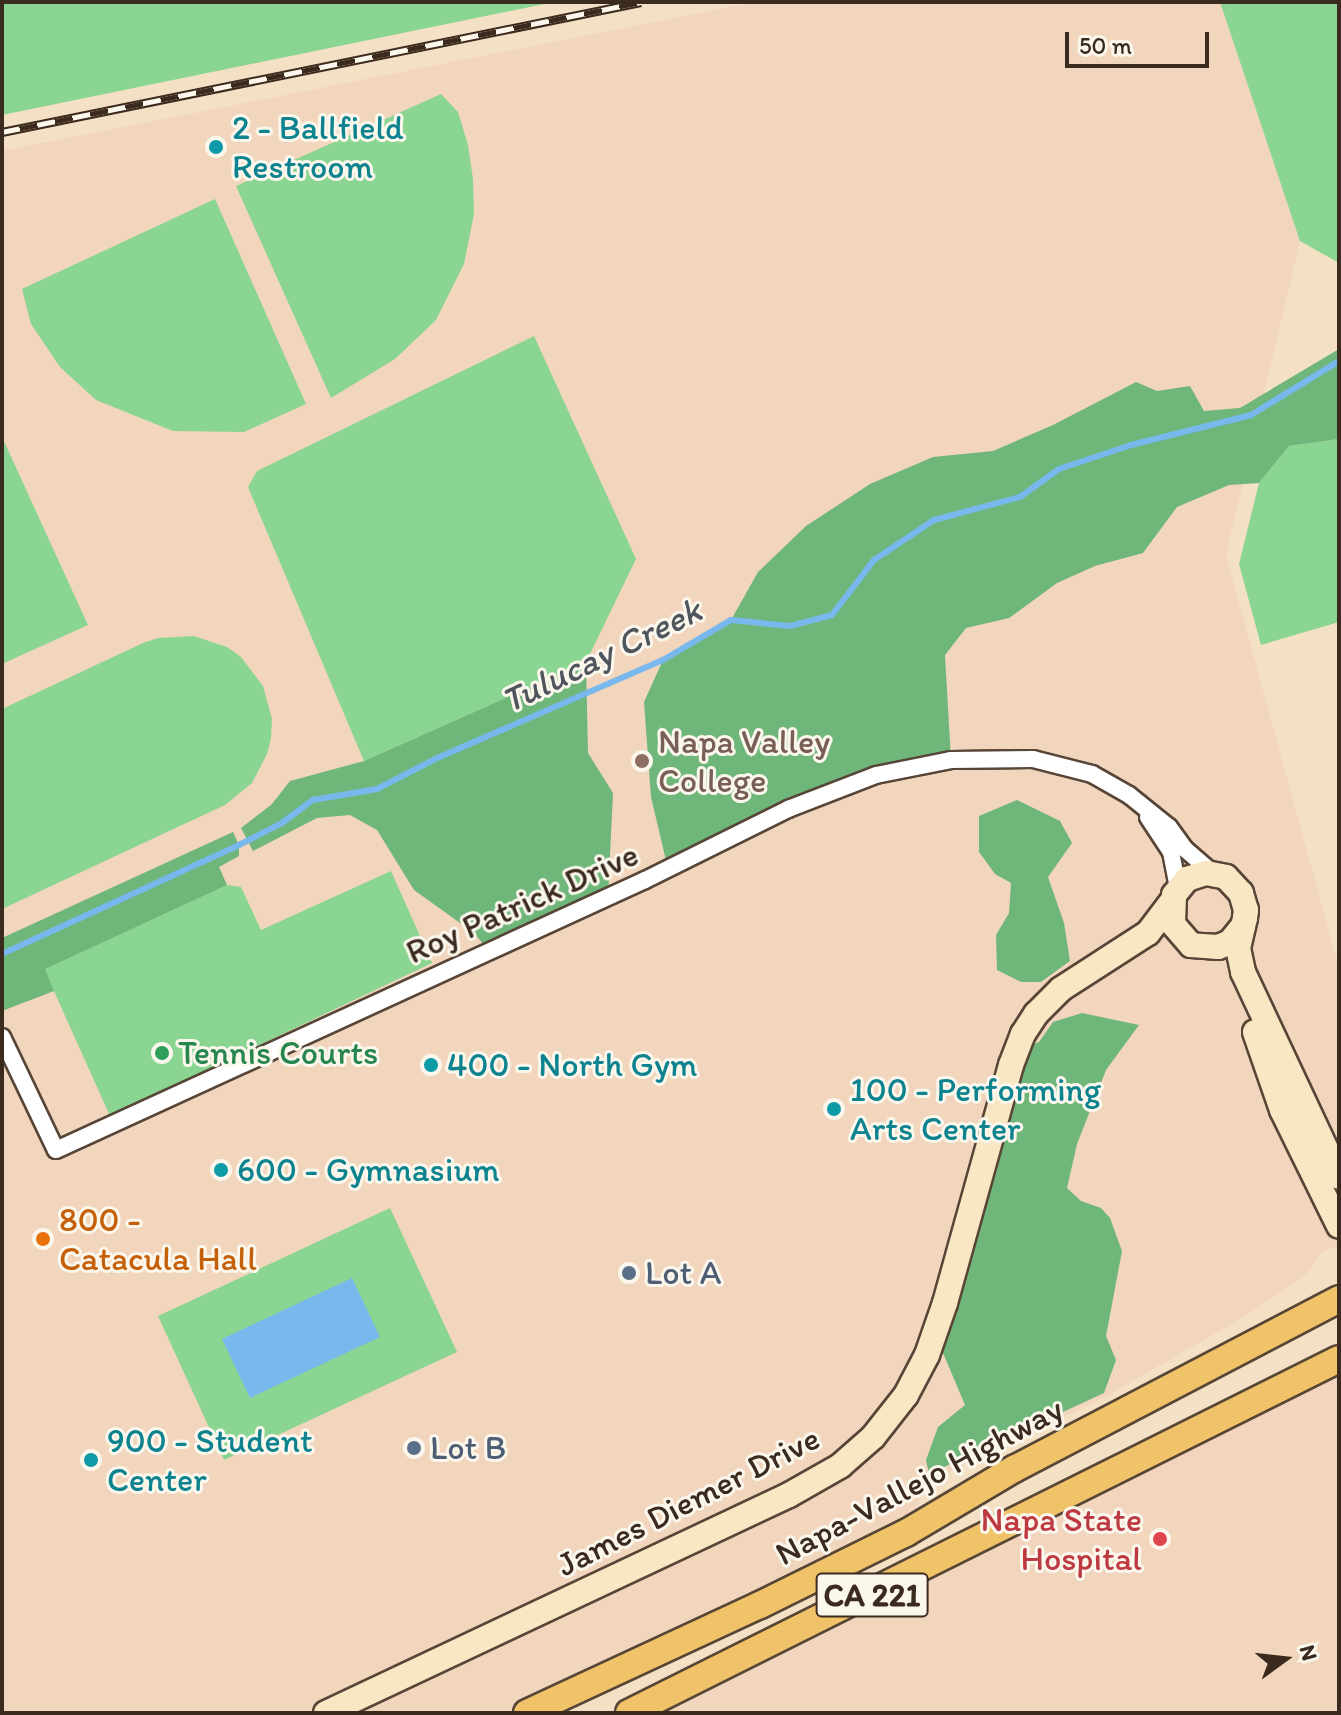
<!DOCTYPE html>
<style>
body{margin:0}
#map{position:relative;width:1341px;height:1715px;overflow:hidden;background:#f4e0c4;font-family:Itim,sans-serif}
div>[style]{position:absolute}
.built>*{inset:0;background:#f2d5bd}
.green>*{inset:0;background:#8ad591}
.forest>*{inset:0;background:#6fb67b}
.water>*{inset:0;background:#79b8ed}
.stream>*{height:6px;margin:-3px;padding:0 3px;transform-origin:3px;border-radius:3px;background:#79b8ed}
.roads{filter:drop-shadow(2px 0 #574537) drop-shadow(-2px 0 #574537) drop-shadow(0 2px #574537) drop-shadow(0 -2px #574537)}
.street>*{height:16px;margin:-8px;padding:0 8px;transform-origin:8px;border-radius:8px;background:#fff}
.secondary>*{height:24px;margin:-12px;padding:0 12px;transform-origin:12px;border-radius:12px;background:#f9e7c3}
.primary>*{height:26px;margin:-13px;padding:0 13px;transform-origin:13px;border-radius:13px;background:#f0c369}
.rail>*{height:9px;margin-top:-4.5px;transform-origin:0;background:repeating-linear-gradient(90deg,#fbf7ec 0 18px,#3b2a1e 0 36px);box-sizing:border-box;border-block:2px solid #3b2a1e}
.dots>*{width:22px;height:22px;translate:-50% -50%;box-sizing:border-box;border:4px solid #fbf7ec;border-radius:50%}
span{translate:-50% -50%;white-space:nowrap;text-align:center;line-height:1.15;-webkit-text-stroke:6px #fbf7ec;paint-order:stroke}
.shield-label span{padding:2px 6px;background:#fbf7ec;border:2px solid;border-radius:6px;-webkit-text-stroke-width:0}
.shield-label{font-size:32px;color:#3b2a1e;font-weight:700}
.culture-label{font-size:34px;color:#0d838f}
.left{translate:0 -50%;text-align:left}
.education-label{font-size:34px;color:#785e54}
.street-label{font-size:34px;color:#3b2a1e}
.leisure-label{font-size:34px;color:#27864d}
.food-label{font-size:34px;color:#c56008}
.service-label{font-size:34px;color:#4e5e75}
.health-label{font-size:34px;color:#be3a42}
.right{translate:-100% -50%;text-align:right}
.water-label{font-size:36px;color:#4e555c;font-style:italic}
.frame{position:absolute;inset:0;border:4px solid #3b2a1e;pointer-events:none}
.north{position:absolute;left:1245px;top:1619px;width:80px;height:80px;-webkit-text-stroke:6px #fbf7ec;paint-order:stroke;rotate:75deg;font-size:22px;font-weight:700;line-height:32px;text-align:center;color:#3b2a1e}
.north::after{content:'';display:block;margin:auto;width:28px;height:36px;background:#3b2a1e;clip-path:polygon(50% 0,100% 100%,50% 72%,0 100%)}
.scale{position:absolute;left:1065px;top:32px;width:144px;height:36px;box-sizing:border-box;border:4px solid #3b2a1e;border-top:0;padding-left:10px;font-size:24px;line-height:28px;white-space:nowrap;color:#3b2a1e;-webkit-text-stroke:6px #fbf7ec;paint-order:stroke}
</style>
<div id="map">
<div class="built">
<i style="clip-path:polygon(756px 2px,1220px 2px,1300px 241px,1226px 555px,1339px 968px,1339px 1245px,1320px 1253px,1311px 1269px,1298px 1281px,1245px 1316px,1107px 1396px,927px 1483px,906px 1533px,527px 1713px,2px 1713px,2px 151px)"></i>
<i style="clip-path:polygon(1339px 1359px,1339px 1713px,629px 1713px)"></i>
</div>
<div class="green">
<i style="clip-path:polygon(2px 2px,554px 2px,2px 115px)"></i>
<i style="clip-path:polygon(1220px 2px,1339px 2px,1339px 263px,1300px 241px)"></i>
<i style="clip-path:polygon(441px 94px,458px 112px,468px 145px,473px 179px,474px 214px,464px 264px,436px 320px,395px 359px,331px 398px,236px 186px)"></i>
<i style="clip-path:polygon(215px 199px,306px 404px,244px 432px,173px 431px,96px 400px,60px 367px,31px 324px,22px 289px)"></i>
<i style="clip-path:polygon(534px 336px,636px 559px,586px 662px,364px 761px,248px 487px,257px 471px)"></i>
<i style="clip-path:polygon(2px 437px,88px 625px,2px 664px)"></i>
<i style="clip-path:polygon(1339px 439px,1339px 622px,1261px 645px,1239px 564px,1259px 483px,1289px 446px)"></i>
<i style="clip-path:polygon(194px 636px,227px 647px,241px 657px,263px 686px,272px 719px,271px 738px,267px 754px,252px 783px,225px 805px,2px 909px,2px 709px,143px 643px,158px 638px)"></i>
<i style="clip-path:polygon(391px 871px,432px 963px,110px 1116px,44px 969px,227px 885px,241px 887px,261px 930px)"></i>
<i style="clip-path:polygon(390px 1208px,457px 1352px,224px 1460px,158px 1316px)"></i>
</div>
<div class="forest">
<i style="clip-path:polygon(1339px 349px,1339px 439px,1289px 446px,1259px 483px,1229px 485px,1177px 507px,1143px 553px,1095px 566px,1057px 583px,1009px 618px,966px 628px,945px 655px,951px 760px,876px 775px,668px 869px,651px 797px,644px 702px,663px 660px,731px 620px,758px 572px,806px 526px,870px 484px,933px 457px,993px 451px,1053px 425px,1136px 382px,1157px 391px,1190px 386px,1204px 411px,1240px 408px)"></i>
<i style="clip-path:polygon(586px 662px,588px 753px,613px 793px,608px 897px,489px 951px,474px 933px,414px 890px,377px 830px,350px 815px,317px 818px,253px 851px,241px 828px,272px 804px,290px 781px,364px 761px)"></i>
<i style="clip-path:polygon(1017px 800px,1060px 821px,1072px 843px,1048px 877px,1064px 923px,1070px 961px,1041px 982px,1021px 982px,997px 970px,996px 935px,1009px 913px,1011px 883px,995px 874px,979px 852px,979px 816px)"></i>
<i style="clip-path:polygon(233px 832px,239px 845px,239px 856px,219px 867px,227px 885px,45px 969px,54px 991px,2px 1011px,2px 938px)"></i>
<i style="clip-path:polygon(1082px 1013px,1139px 1025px,1106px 1070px,1077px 1144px,1067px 1188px,1081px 1201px,1101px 1208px,1110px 1218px,1122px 1251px,1106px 1336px,1116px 1360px,1104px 1393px,929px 1474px,926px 1460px,938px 1427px,965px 1405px,935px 1334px,1016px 1050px,1039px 1042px,1053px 1022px)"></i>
</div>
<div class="water">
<i style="clip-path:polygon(352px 1278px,380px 1337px,250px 1398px,222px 1339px)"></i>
</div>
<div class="stream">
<i style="left:2px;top:954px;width:261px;rotate:-24.7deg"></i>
<i style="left:239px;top:845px;width:48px;rotate:-27.1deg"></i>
<i style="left:282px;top:823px;width:39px;rotate:-37deg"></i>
<i style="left:313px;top:800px;width:65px;rotate:-9.8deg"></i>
<i style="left:377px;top:789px;width:65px;rotate:-27.3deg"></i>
<i style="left:435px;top:759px;width:249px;rotate:-23.5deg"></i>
<i style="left:663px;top:660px;width:79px;rotate:-30.5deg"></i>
<i style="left:731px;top:620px;width:59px;rotate:5.8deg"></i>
<i style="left:790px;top:626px;width:43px;rotate:-14.7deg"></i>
<i style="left:832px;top:615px;width:69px;rotate:-52.6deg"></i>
<i style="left:874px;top:560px;width:72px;rotate:-33.7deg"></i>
<i style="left:934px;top:520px;width:89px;rotate:-15deg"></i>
<i style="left:1020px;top:497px;width:48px;rotate:-35.7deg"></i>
<i style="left:1059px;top:469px;width:76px;rotate:-18.4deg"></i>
<i style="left:1131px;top:445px;width:124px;rotate:-14deg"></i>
<i style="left:1251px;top:415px;width:103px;rotate:-31.5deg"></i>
</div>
<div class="roads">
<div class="street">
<i style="left:1148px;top:817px;width:42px;rotate:56.7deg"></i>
<i style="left:1171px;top:852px;width:37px;rotate:79deg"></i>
<i style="left:2px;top:1037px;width:125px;rotate:64.5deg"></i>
<i style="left:56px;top:1150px;width:648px;rotate:-24.63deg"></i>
<i style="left:645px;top:880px;width:160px;rotate:-26.4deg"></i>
<i style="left:788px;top:809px;width:94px;rotate:-21.1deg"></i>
<i style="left:876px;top:775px;width:76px;rotate:-11.3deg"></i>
<i style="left:951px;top:760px;width:82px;rotate:-0.7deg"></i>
<i style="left:1033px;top:759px;width:61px;rotate:14.3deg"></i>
<i style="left:1092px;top:774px;width:43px;rotate:29.6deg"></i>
<i style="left:1129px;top:795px;width:51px;rotate:38.7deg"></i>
<i style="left:1169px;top:827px;width:27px;rotate:54deg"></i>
<i style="left:1185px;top:849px;width:37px;rotate:41deg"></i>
</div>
<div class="secondary">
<i style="left:1243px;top:926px;width:21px;rotate:129deg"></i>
<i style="left:1230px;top:942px;width:13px;rotate:157deg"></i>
<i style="left:1218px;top:947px;width:27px;rotate:-176deg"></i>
<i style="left:1191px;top:945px;width:28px;rotate:-131deg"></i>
<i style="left:1173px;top:924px;width:29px;rotate:-88deg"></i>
<i style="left:1174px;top:895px;width:21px;rotate:-51deg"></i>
<i style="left:1187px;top:879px;width:20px;rotate:-18deg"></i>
<i style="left:1206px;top:873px;width:20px;rotate:11deg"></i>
<i style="left:1226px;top:877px;width:22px;rotate:47deg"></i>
<i style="left:1241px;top:893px;width:18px;rotate:74deg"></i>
<i style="left:1246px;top:910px;width:8px;rotate:97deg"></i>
<i style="left:1245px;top:918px;width:31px;rotate:103deg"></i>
<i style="left:1238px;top:948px;width:25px;rotate:78deg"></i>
<i style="left:1243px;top:972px;width:226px;rotate:64.9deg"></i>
<i style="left:1255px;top:1032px;width:83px;rotate:70.9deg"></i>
<i style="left:1282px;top:1110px;width:129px;rotate:63.8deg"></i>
<i style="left:326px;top:1713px;width:512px;rotate:-25.21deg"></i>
<i style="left:789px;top:1495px;width:59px;rotate:-29.6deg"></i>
<i style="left:840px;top:1466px;width:44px;rotate:-41.3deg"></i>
<i style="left:873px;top:1437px;width:53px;rotate:-51.8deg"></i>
<i style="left:906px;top:1395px;width:45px;rotate:-62.3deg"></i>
<i style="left:927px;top:1355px;width:55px;rotate:-70.9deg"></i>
<i style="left:945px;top:1303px;width:247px;rotate:-74.5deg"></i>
<i style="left:1011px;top:1065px;width:33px;rotate:-69deg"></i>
<i style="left:1023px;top:1034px;width:24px;rotate:-57deg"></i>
<i style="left:1036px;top:1014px;width:35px;rotate:-45deg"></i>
<i style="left:1061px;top:989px;width:103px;rotate:-32.8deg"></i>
<i style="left:1148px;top:933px;width:39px;rotate:-53deg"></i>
</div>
<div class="primary">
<i style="left:527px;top:1713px;width:257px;rotate:-24.9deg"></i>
<i style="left:760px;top:1605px;width:163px;rotate:-26.3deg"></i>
<i style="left:906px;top:1533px;width:126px;rotate:-30.7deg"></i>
<i style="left:1014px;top:1469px;width:367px;rotate:-27.6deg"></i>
<i style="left:629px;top:1713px;width:793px;rotate:-26.5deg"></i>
</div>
</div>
<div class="rail">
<i style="left:2px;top:132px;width:652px;rotate:-11.5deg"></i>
</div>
<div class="dots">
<i style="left:216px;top:147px;background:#0f9aa8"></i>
<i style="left:642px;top:761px;background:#8d6e63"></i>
<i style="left:162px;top:1053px;background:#2e9e5b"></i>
<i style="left:431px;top:1065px;background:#0f9aa8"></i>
<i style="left:834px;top:1109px;background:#0f9aa8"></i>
<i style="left:221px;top:1170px;background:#0f9aa8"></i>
<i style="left:43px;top:1239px;background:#e8710a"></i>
<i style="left:629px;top:1273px;background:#5c6f8a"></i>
<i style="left:414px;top:1448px;background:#5c6f8a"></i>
<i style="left:91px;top:1460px;background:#0f9aa8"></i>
<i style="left:1160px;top:1539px;background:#e0444e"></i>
</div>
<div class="shield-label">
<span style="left:872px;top:1595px">CA 221</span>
</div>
<div class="culture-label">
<span class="left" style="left:232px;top:147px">2 - Ballfield<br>Restroom</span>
<span class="left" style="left:447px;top:1065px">400 - North Gym</span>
<span class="left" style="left:850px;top:1109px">100 - Performing<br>Arts Center</span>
<span class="left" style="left:237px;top:1170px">600 - Gymnasium</span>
<span class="left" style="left:107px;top:1460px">900 - Student<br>Center</span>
</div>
<div class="education-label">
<span class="left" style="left:658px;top:761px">Napa Valley<br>College</span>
</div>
<div class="street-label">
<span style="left:522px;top:903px;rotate:-24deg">Roy Patrick Drive</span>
<span style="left:919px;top:1481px;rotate:-28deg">Napa-Vallejo Highway</span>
<span style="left:688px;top:1501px;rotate:-27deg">James Diemer Drive</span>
</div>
<div class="leisure-label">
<span class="left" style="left:178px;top:1053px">Tennis Courts</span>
</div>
<div class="food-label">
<span class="left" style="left:59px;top:1239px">800 -<br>Catacula Hall</span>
</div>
<div class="service-label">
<span class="left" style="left:645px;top:1273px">Lot A</span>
<span class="left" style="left:430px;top:1448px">Lot B</span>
</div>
<div class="health-label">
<span class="right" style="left:1142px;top:1539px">Napa State<br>Hospital</span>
</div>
<div class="water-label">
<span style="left:601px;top:655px;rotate:-26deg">Tulucay Creek</span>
</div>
<div class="frame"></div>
<div class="north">N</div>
<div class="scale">50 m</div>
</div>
